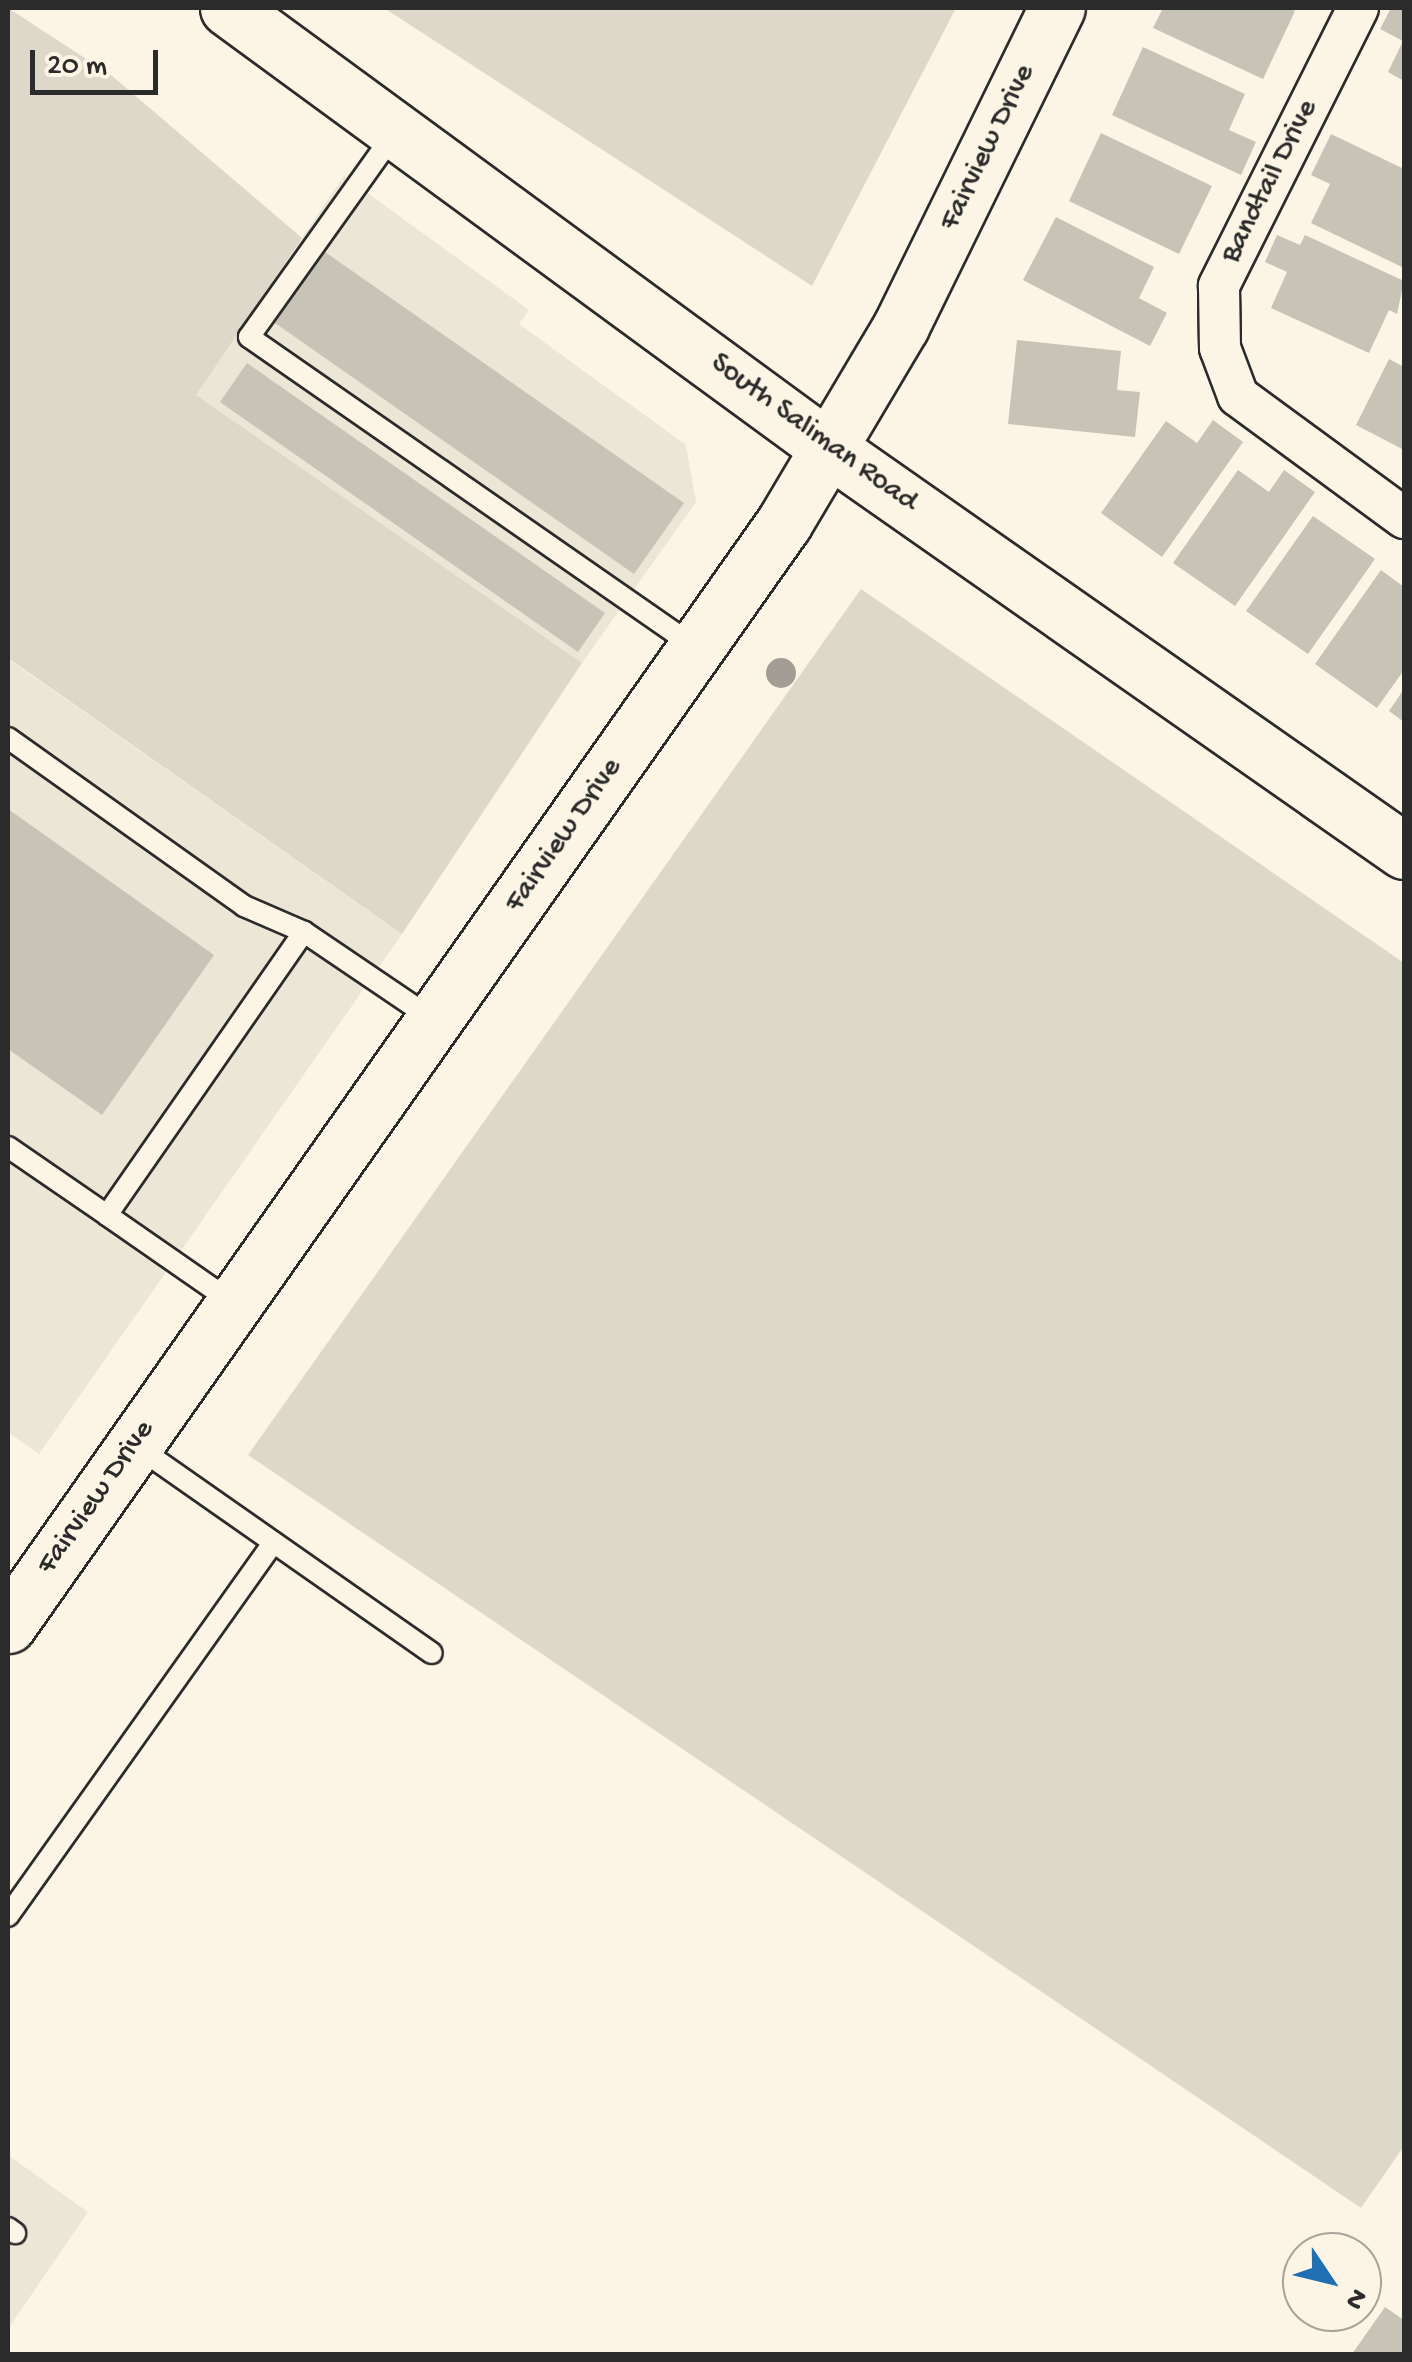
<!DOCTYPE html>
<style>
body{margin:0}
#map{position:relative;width:1412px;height:2362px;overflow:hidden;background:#fcf5e5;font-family:"Gochi Hand",sans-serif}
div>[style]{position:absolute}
.built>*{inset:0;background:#ece6d7}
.green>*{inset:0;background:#ded8ca}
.building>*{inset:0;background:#c8c3b7}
.roads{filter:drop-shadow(2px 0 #2b2b2b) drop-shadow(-2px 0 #2b2b2b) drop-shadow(0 2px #2b2b2b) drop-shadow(0 -2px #2b2b2b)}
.lane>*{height:20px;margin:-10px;padding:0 10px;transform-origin:10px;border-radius:10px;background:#fcf5e5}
.street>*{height:40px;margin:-20px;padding:0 20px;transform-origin:20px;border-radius:20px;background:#fcf5e5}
.secondary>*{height:55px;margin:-27.5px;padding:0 27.5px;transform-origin:27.5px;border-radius:27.5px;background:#fcf5e5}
.trees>*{width:30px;height:30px;margin:-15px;border-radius:50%;background:#a29e95}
span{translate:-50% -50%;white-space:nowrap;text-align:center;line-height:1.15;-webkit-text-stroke:9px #fcf5e5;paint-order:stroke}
.street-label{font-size:30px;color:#2b2b2b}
.frame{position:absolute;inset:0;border:10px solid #2b2b2b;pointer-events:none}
.north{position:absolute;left:1282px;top:2232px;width:100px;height:100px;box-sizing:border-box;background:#fcf5e5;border:2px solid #a8a49b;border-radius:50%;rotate:125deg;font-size:28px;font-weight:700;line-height:40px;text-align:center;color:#2b2b2b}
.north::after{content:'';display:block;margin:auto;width:35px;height:45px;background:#1f6fb2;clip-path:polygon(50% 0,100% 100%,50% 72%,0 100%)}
.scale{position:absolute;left:30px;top:50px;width:128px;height:45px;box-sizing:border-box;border:5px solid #2b2b2b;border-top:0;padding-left:12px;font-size:30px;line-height:35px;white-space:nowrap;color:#2b2b2b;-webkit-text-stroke:8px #fcf5e5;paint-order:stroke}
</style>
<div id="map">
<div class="built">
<i style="clip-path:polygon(344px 176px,529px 310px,519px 324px,686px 445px,696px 502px,582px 663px,195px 395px)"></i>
<i style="clip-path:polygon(8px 659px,402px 934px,39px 1454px,8px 1432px)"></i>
<i style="clip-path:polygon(8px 2155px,88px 2212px,8px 2329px)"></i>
</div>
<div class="green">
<i style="clip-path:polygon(8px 8px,111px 75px,302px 238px,196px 395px,582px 663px,402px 934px,8px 658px)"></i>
<i style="clip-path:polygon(384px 8px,956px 8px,812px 286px)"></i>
<i style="clip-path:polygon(861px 589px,1404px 963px,1404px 2146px,1361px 2208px,248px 1455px)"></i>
</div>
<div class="building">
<i style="clip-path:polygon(1163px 8px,1289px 8px,1295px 11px,1263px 79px,1153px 28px)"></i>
<i style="clip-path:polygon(1391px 8px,1404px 8px,1404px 81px,1388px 72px,1403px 41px,1380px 29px)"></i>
<i style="clip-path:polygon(1143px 47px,1245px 94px,1229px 130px,1256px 142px,1241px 175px,1112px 115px)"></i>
<i style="clip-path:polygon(1101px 133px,1212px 186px,1179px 254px,1069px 201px)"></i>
<i style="clip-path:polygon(1331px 134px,1404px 169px,1404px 268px,1311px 223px,1330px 184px,1311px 175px)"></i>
<i style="clip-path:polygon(1056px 217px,1154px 267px,1139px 298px,1167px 313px,1150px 346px,1023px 280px)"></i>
<i style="clip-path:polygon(1277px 235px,1300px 245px,1305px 235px,1404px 281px,1397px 314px,1389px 310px,1369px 353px,1271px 308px,1287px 272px,1265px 262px)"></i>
<i style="clip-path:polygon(325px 252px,684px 503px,634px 574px,275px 323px)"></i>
<i style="clip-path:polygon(1017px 340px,1121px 351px,1117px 390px,1140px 392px,1135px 437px,1008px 424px)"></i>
<i style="clip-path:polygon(1389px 359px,1404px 367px,1404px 450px,1356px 425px)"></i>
<i style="clip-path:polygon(247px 363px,605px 613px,578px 652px,220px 402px)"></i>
<i style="clip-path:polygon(1213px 420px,1243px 442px,1162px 557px,1101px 513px,1166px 421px,1197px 443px)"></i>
<i style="clip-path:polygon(1238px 470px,1269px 492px,1284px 470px,1315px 492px,1235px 606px,1173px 563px)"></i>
<i style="clip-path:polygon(1313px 516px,1375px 559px,1308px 654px,1246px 611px)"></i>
<i style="clip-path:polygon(1381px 570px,1404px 587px,1404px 670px,1377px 708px,1315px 664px)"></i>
<i style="clip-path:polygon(1404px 689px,1404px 722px,1389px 711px)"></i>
<i style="clip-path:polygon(8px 809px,214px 955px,102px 1115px,8px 1049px)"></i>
<i style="clip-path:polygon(1385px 2307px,1404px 2320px,1404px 2354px,1352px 2354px)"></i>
</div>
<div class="roads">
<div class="lane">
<i style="left:396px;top:131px;width:253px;rotate:125.5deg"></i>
<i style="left:249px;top:337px;width:543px;rotate:34.8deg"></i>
<i style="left:8px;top:738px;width:290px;rotate:35.4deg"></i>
<i style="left:244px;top:906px;width:65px;rotate:23.4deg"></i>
<i style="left:8px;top:1147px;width:120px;rotate:34.5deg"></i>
<i style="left:235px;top:1304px;width:156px;rotate:-145.2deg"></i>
<i style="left:107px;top:1215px;width:345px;rotate:-55.2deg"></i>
<i style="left:304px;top:932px;width:157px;rotate:34.1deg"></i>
<i style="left:136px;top:1446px;width:361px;rotate:35deg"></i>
<i style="left:8px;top:1916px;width:458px;rotate:-54.6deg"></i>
<i style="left:8px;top:2228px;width:9px;rotate:36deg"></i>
</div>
<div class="street">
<i style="left:1358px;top:8px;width:311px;rotate:116.6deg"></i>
<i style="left:1219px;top:286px;width:62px;rotate:89.1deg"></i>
<i style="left:1220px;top:348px;width:51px;rotate:69.4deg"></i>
<i style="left:1238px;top:396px;width:206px;rotate:36.3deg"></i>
</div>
<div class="secondary">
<i style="left:228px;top:8px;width:748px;rotate:36.24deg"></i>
<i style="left:831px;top:450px;width:699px;rotate:34.99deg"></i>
<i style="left:8px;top:1625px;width:1348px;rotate:-54.85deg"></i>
<i style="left:784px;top:523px;width:229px;rotate:-59.3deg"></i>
<i style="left:901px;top:326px;width:354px;rotate:-63.9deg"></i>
</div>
</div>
<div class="trees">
<i style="left:781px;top:673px"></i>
</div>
<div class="street-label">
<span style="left:989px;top:148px;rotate:-64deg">Fairview Drive</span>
<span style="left:1271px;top:182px;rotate:-63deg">Bandtail Drive</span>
<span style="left:813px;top:434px;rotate:36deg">South Saliman Road</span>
<span style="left:565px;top:836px;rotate:-55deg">Fairview Drive</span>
<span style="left:97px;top:1498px;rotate:-55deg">Fairview Drive</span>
</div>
<div class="frame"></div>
<div class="north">N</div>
<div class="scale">20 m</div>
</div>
